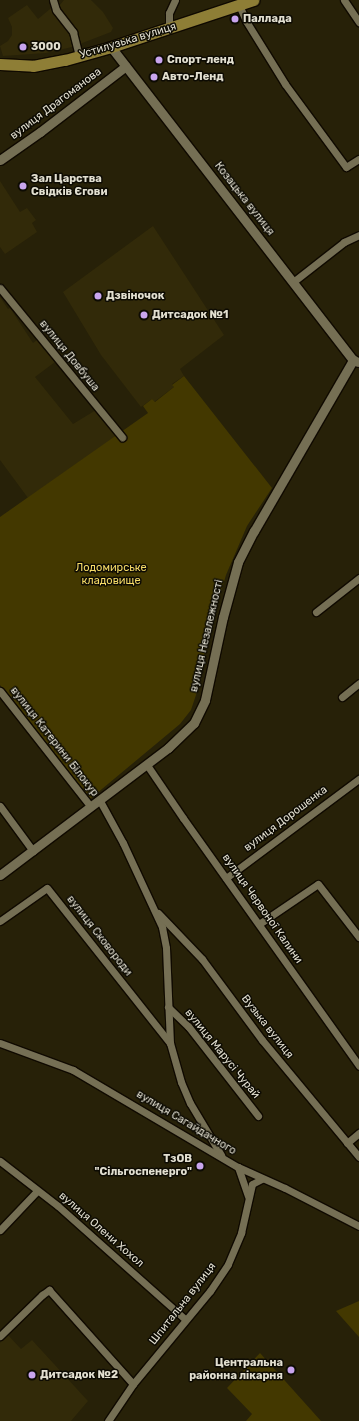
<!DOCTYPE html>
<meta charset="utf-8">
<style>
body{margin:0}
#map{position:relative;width:359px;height:1421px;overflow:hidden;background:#272108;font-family:Rubik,sans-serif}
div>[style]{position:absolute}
.built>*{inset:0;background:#322a09}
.green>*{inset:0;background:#433800}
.roads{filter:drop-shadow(1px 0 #100a00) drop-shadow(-1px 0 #100a00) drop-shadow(0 1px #100a00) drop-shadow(0 -1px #100a00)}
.minor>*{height:7px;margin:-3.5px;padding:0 3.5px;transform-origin:3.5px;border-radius:3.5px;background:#756f54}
.tertiary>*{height:9px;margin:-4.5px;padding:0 4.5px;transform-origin:4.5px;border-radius:4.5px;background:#756f54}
.primary>*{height:11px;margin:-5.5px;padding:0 5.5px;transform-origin:5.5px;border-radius:5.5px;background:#8e7e36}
.dots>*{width:11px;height:11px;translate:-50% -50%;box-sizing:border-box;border:2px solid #0d0b03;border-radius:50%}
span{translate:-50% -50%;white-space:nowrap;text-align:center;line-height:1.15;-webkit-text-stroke:3px #0d0b03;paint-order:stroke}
.poi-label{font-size:11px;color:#e2dfd0;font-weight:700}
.left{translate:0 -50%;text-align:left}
.right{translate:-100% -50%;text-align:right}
.street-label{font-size:11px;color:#e2dfd0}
.park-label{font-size:11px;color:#f7dc68}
</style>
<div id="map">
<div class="built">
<i style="clip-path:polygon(64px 0,91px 0,103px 12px,113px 28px,111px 32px,72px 47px,46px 53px,3px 56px,0 46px,8px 41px,12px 35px,12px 27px,8px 18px,27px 5px,38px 19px,50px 9px,59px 6px)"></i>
<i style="clip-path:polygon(0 181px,20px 212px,27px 208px,36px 220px,32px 223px,37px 232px,5px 254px,0 247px)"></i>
<i style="clip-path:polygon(153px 226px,224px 335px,180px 369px,184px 376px,172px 384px,174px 387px,154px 402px,152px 399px,141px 407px,101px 355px,63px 292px)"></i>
<i style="clip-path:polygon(0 297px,8px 309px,10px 308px,33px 343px,37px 340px,55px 362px,35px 377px,73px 424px,96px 410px,116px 436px,28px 498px,0 460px)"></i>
<i style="clip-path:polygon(8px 1335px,21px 1349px,32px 1340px,88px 1401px,71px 1421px,0 1421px,0 1343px)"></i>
</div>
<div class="green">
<i style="clip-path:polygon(184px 376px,272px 488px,247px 526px,226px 575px,207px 639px,198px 689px,191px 710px,180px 724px,90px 799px,0 685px,0 517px,148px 413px,143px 406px,152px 399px,155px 402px,174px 387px,172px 385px)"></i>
<i style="clip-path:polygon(359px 1301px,359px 1337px,336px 1311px)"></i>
<i style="clip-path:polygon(260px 1353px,321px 1421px,246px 1421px,252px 1414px,227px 1388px)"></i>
</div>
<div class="roads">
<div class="minor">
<i style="left:53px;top:0;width:10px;rotate:73deg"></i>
<i style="left:56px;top:10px;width:28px;rotate:52deg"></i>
<i style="left:73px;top:32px;width:25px;rotate:76deg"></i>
<i style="left:344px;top:0;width:27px;rotate:56deg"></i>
<i style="left:239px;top:5px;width:17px;rotate:66deg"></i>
<i style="left:246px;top:21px;width:74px;rotate:58.2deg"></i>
<i style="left:285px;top:84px;width:103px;rotate:53.7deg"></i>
<i style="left:346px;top:167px;width:15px;rotate:-32deg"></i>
<i style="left:169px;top:28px;width:15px;rotate:-90deg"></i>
<i style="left:169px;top:13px;width:14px;rotate:-65deg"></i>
<i style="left:293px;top:282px;width:65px;rotate:-38.1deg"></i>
<i style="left:344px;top:242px;width:17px;rotate:-25deg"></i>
<i style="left:0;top:288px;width:193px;rotate:50.7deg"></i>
<i style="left:316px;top:612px;width:55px;rotate:-38.3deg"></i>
<i style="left:0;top:691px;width:147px;rotate:51.9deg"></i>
<i style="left:342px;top:697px;width:22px;rotate:-39deg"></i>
<i style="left:147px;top:765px;width:64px;rotate:55.8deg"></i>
<i style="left:183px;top:818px;width:304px;rotate:54.6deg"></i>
<i style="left:100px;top:801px;width:48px;rotate:61.3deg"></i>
<i style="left:123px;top:843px;width:93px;rotate:65.1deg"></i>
<i style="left:162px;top:927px;width:21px;rotate:79deg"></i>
<i style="left:166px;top:948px;width:95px;rotate:87.6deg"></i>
<i style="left:170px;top:1043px;width:41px;rotate:74.2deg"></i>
<i style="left:181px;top:1082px;width:23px;rotate:67deg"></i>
<i style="left:190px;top:1103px;width:61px;rotate:59.2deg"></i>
<i style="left:0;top:806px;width:56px;rotate:53.7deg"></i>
<i style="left:226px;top:878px;width:166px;rotate:-36.7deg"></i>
<i style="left:158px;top:913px;width:64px;rotate:46.3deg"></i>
<i style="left:202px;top:959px;width:101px;rotate:53.5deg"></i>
<i style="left:262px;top:1040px;width:152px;rotate:50.3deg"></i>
<i style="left:0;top:921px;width:57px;rotate:-35.1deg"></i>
<i style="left:47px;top:888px;width:198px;rotate:51.6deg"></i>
<i style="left:259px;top:924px;width:71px;rotate:-34.1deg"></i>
<i style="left:318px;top:884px;width:67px;rotate:52.3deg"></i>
<i style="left:168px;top:1007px;width:28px;rotate:44deg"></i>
<i style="left:188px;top:1026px;width:114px;rotate:52.1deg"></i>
<i style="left:0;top:1043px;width:78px;rotate:20.3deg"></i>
<i style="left:73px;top:1070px;width:191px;rotate:30.5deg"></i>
<i style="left:238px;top:1167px;width:51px;rotate:24.1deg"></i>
<i style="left:285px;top:1188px;width:83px;rotate:27.2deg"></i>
<i style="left:347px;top:1143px;width:16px;rotate:-40deg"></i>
<i style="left:0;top:1161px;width:73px;rotate:37.8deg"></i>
<i style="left:58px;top:1206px;width:171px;rotate:41.7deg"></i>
<i style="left:238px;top:1167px;width:31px;rotate:71deg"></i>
<i style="left:0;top:1230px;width:54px;rotate:-46.5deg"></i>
<i style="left:0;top:1336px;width:59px;rotate:-44.3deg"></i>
<i style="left:42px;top:1295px;width:9px;rotate:-36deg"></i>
<i style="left:49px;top:1290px;width:126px;rotate:48.2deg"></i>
<i style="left:108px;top:1421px;width:45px;rotate:-56deg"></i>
<i style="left:133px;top:1384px;width:121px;rotate:-50.4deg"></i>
<i style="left:210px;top:1291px;width:32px;rotate:-56deg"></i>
<i style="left:228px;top:1264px;width:34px;rotate:-67deg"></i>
<i style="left:241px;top:1233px;width:50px;rotate:-77.3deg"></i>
<i style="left:252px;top:1184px;width:11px;rotate:-27deg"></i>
</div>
<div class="tertiary">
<i style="left:111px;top:47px;width:396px;rotate:52.3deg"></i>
<i style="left:353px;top:360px;width:5px;rotate:22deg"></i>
<i style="left:0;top:160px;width:49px;rotate:-35deg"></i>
<i style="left:40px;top:132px;width:108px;rotate:-37.5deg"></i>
<i style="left:0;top:875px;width:211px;rotate:-37.1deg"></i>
<i style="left:168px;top:748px;width:36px;rotate:-44deg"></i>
<i style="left:194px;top:723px;width:25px;rotate:-64deg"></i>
<i style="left:205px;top:700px;width:85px;rotate:-77.8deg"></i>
<i style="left:223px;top:617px;width:57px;rotate:-74.7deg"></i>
<i style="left:238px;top:562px;width:35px;rotate:-63deg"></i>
<i style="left:254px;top:531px;width:198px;rotate:-59.9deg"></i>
</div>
<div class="primary">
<i style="left:0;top:64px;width:33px;rotate:3deg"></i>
<i style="left:33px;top:66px;width:33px;rotate:-11deg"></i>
<i style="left:65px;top:60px;width:48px;rotate:-15.8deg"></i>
<i style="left:111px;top:47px;width:150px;rotate:-18.3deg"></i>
</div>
</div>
<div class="dots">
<i style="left:235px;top:19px;background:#c9a5ee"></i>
<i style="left:23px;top:47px;background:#c9a5ee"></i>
<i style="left:159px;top:60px;background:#c9a5ee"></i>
<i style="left:154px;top:77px;background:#c9a5ee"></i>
<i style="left:23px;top:186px;background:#c9a5ee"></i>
<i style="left:98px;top:296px;background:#c9a5ee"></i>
<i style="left:144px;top:315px;background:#c9a5ee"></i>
<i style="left:200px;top:1166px;background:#c9a5ee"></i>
<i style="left:291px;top:1370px;background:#c9a5ee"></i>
<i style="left:32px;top:1375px;background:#c9a5ee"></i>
</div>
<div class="poi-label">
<span class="left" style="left:243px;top:19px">Паллада</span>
<span class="left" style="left:31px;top:47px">3000</span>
<span class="left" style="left:167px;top:60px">Спорт-ленд</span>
<span class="left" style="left:162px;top:77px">Авто-Ленд</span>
<span class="left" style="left:31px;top:186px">Зал Царства<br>Свідків Єгови</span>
<span class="left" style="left:106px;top:296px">Дзвіночок</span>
<span class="left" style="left:152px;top:315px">Дитсадок №1</span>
<span class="right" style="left:192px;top:1166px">ТзОВ<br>"Сільгоспенерго"</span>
<span class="right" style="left:283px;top:1370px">Центральна<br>районна лікарня</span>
<span class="left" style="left:40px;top:1375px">Дитсадок №2</span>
</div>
<div class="street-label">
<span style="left:128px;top:41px;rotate:-17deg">Устилузька вулиця</span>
<span style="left:56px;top:104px;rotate:-37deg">вулиця Драгоманова</span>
<span style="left:244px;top:199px;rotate:52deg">Козацька вулиця</span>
<span style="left:69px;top:356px;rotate:51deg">вулиця Довбуша</span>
<span style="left:207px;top:636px;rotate:-77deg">вулиця Незалежності</span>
<span style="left:54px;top:742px;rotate:52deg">вулиця Катерини Білокур</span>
<span style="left:286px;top:819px;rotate:-37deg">вулиця Дорошенка</span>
<span style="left:262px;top:909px;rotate:55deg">вулиця Червоної Калини</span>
<span style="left:99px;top:936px;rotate:52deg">вулиця Сковороди</span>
<span style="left:267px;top:1027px;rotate:52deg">Вузька вулиця</span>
<span style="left:222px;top:1054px;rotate:51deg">вулиця Марусі Чурай</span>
<span style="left:186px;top:1123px;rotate:31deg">вулиця Сагайдачного</span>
<span style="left:101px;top:1230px;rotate:41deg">вулиця Олени Хохол</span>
<span style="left:183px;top:1304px;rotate:-52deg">Шпитальна вулиця</span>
</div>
<div class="park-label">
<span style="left:111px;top:575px">Лодомирське<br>кладовище</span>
</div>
</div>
